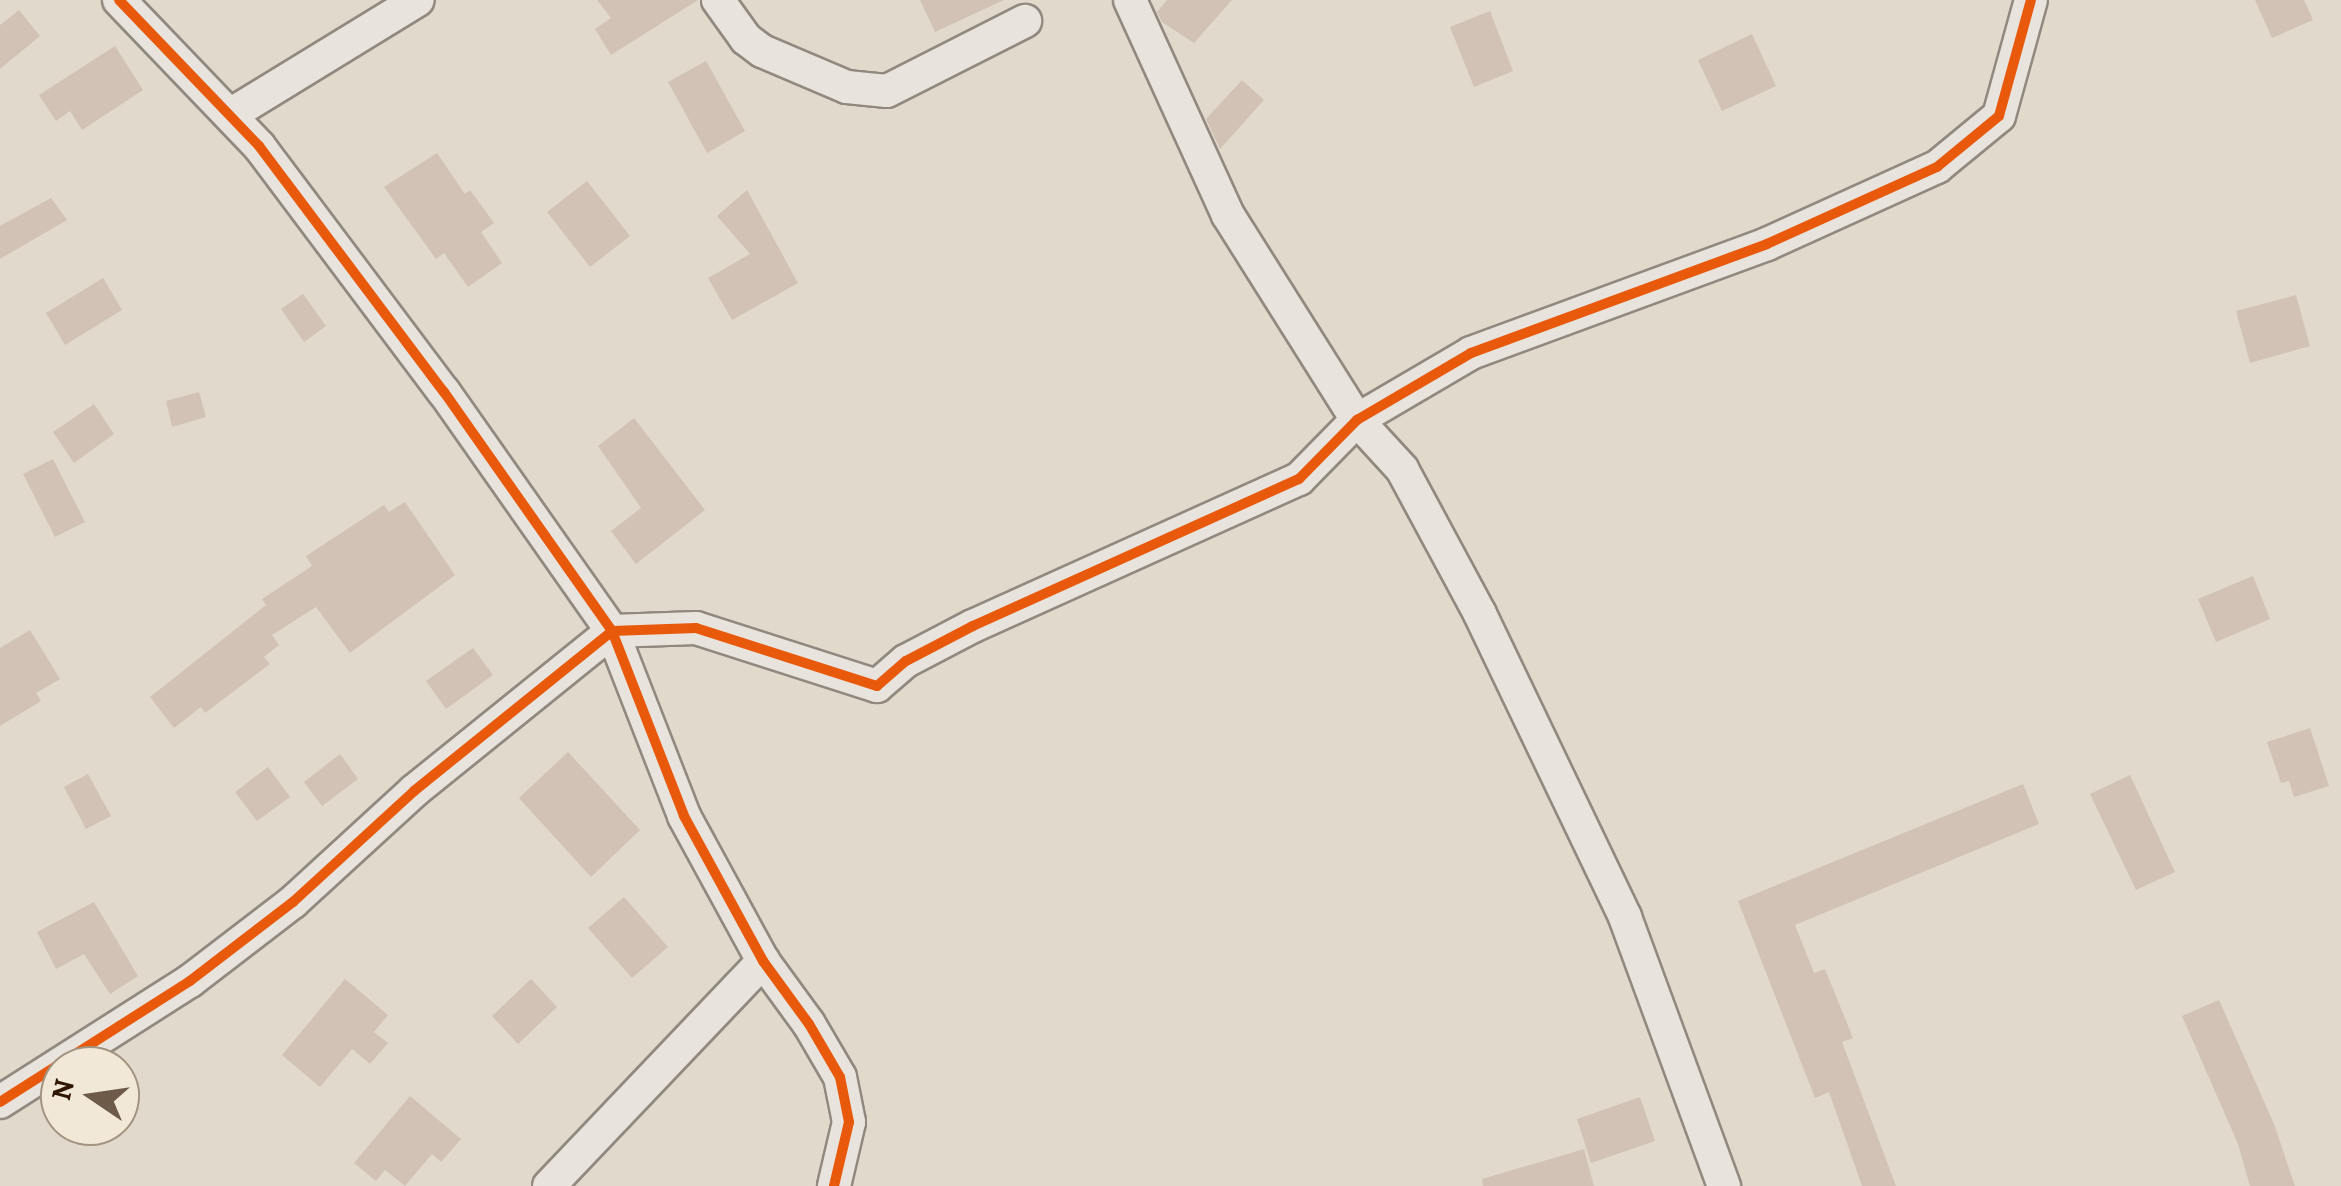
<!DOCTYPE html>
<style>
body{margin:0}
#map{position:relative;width:2341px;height:1186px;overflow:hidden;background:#e1d9cb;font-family:Alegreya,serif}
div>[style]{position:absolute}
.building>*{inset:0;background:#d1c2b5}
.roads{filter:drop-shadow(2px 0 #91897f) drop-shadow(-2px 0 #91897f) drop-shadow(0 2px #91897f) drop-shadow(0 -2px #91897f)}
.minor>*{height:32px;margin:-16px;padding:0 16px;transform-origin:16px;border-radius:16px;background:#e8e3dc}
.cycleway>*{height:10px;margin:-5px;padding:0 5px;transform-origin:5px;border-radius:5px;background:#e8590c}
span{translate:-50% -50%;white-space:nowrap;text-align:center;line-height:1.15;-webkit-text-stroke:9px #f1e8d7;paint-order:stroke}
.north{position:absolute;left:40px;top:1046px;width:100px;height:100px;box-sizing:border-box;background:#f1e8d7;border:2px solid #a39482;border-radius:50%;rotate:283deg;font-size:28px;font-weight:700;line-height:40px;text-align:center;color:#2f1603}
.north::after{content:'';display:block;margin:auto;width:35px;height:45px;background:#6d5a49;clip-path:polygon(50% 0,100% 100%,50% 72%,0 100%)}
</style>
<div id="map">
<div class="building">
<i style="clip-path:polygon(597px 0,698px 0,611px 55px,595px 29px,611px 18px)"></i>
<i style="clip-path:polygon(920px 0,1004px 0,935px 32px)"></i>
<i style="clip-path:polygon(1167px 0,1232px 0,1194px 43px,1162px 22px,1157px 12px)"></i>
<i style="clip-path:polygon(2255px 0,2304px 0,2313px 20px,2272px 38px)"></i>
<i style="clip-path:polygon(19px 10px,40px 36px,0 69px,0 25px)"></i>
<i style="clip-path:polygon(1490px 11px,1513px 71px,1474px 87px,1450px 27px)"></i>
<i style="clip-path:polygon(1752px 34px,1776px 86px,1722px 111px,1698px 60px)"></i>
<i style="clip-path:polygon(115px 46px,143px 90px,82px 130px,70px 111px,56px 121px,39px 95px)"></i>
<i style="clip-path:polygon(706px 61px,745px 131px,707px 153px,668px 82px)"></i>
<i style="clip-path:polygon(1242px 80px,1264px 100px,1220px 149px,1206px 119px)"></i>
<i style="clip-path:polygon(437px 153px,465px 194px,470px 190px,494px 223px,481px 232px,502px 263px,468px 287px,444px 253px,436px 259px,384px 187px)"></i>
<i style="clip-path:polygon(587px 181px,630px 236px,590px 267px,547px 212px)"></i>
<i style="clip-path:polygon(747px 190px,798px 283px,732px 320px,708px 278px,750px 254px,717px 216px)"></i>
<i style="clip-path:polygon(51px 198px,67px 220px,0 259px,0 226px)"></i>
<i style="clip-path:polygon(103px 278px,122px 310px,65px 345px,46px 313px)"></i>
<i style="clip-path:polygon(303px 294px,326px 326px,304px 342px,281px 309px)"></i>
<i style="clip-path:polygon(2296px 295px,2310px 346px,2250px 363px,2236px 311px)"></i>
<i style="clip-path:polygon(199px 392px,206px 417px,172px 427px,166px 401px)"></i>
<i style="clip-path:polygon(94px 404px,114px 434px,74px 463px,53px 432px)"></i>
<i style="clip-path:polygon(634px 418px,705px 510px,636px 564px,611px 531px,641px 508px,598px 446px)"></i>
<i style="clip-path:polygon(53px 459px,85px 522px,55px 537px,23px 474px)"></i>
<i style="clip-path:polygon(405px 502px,455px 575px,350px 653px,316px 607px,272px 635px,279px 645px,264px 657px,270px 664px,205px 713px,201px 707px,174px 728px,150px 697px,266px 605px,262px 599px,312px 566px,306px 556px,384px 505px,389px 512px)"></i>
<i style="clip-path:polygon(2253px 576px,2270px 619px,2216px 642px,2198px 599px)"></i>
<i style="clip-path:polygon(30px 630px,60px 679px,36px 693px,41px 701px,0 726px,0 648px)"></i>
<i style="clip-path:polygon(473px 648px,493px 675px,446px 709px,426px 681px)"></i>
<i style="clip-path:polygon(2310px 728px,2329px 786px,2294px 797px,2289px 781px,2281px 783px,2267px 742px)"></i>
<i style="clip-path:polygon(568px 752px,640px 830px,591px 877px,519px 798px)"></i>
<i style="clip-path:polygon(340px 754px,358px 779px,322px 806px,304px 782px)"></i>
<i style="clip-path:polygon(268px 767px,290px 797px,257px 821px,235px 792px)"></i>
<i style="clip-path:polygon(88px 774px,111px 816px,86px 829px,64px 787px)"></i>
<i style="clip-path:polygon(2130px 775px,2175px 872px,2136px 890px,2090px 794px)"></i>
<i style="clip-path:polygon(2023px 784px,2039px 824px,1795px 925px,1814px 973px,1825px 969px,1853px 1038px,1842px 1042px,1896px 1186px,1862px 1186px,1829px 1092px,1815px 1098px,1738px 901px)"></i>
<i style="clip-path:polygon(624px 897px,668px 947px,632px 978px,588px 928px)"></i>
<i style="clip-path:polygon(94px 902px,138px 976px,110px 994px,84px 954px,56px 969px,37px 932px)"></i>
<i style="clip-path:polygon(345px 979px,388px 1015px,374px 1032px,388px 1043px,370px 1064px,352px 1049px,320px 1087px,282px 1055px)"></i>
<i style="clip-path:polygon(531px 979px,557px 1007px,518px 1044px,492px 1016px)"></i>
<i style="clip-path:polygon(2219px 1000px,2274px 1124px,2295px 1186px,2250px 1186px,2238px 1144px,2182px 1016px)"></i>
<i style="clip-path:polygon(410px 1096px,461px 1139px,441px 1162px,432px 1154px,405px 1186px,385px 1170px,376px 1181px,354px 1163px)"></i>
<i style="clip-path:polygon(1640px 1097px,1655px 1141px,1591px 1163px,1577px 1119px)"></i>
<i style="clip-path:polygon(1584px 1149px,1594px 1186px,1483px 1186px,1482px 1179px)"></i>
</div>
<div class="roads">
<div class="minor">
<i style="left:119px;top:0;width:202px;rotate:46.2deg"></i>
<i style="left:259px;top:146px;width:308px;rotate:53.1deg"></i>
<i style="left:444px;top:392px;width:292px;rotate:54.9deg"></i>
<i style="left:612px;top:631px;width:84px;rotate:-2deg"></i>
<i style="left:696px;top:628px;width:190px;rotate:17.8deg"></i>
<i style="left:877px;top:686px;width:38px;rotate:-41deg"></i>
<i style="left:906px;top:661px;width:76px;rotate:-27.6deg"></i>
<i style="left:973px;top:626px;width:358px;rotate:-24.3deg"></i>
<i style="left:1299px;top:479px;width:83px;rotate:-45.5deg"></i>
<i style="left:1357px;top:420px;width:132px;rotate:-30.4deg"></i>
<i style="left:1471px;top:353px;width:315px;rotate:-20.2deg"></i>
<i style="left:1767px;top:244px;width:187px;rotate:-24.4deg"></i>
<i style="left:1937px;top:167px;width:80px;rotate:-39.4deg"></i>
<i style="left:1999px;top:116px;width:120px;rotate:-74.6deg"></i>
<i style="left:718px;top:0;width:48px;rotate:54.3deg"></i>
<i style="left:746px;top:39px;width:20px;rotate:37deg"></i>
<i style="left:762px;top:51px;width:92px;rotate:23deg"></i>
<i style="left:847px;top:87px;width:40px;rotate:5.7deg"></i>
<i style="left:887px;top:91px;width:155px;rotate:-26.9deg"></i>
<i style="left:1130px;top:0;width:236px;rotate:65.5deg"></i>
<i style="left:1228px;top:215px;width:242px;rotate:57.8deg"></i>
<i style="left:1357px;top:420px;width:67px;rotate:47.4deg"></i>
<i style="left:1402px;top:469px;width:165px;rotate:61.7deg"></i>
<i style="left:1480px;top:614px;width:336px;rotate:64.4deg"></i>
<i style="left:1625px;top:917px;width:287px;rotate:69.8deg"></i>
<i style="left:230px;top:115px;width:220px;rotate:-31.5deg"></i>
<i style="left:0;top:1102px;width:225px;rotate:-32.5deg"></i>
<i style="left:190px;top:981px;width:130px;rotate:-37.5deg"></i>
<i style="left:293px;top:902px;width:164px;rotate:-42.5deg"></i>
<i style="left:414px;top:791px;width:255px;rotate:-38.9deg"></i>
<i style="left:612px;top:631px;width:199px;rotate:68.7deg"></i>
<i style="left:684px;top:816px;width:165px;rotate:61.4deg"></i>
<i style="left:763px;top:961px;width:78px;rotate:53.9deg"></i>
<i style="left:809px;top:1024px;width:61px;rotate:59.7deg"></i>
<i style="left:840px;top:1077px;width:46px;rotate:78.7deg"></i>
<i style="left:849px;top:1122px;width:66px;rotate:103.2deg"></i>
<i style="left:549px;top:1186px;width:311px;rotate:-46.4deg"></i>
</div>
</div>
<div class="cycleway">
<i style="left:119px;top:0;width:202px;rotate:46.2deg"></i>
<i style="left:259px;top:146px;width:308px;rotate:53.1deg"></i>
<i style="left:444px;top:392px;width:292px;rotate:54.9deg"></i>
<i style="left:612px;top:631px;width:84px;rotate:-2deg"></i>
<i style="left:696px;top:628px;width:190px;rotate:17.8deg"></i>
<i style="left:877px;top:686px;width:38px;rotate:-41deg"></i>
<i style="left:906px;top:661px;width:76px;rotate:-27.6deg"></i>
<i style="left:973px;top:626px;width:358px;rotate:-24.3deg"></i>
<i style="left:1299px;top:479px;width:83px;rotate:-45.5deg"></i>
<i style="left:1357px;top:420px;width:132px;rotate:-30.4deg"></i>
<i style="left:1471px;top:353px;width:315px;rotate:-20.2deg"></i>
<i style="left:1767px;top:244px;width:187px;rotate:-24.4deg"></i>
<i style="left:1937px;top:167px;width:80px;rotate:-39.4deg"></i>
<i style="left:1999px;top:116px;width:120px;rotate:-74.6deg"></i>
<i style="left:0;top:1102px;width:225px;rotate:-32.5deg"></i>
<i style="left:190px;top:981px;width:130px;rotate:-37.5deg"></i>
<i style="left:293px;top:902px;width:164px;rotate:-42.5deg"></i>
<i style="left:414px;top:791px;width:255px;rotate:-38.9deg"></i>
<i style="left:612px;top:631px;width:199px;rotate:68.7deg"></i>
<i style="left:684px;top:816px;width:165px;rotate:61.4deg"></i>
<i style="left:763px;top:961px;width:78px;rotate:53.9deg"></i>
<i style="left:809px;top:1024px;width:61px;rotate:59.7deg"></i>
<i style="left:840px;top:1077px;width:46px;rotate:78.7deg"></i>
<i style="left:849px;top:1122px;width:66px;rotate:103.2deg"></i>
</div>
<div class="north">N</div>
</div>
